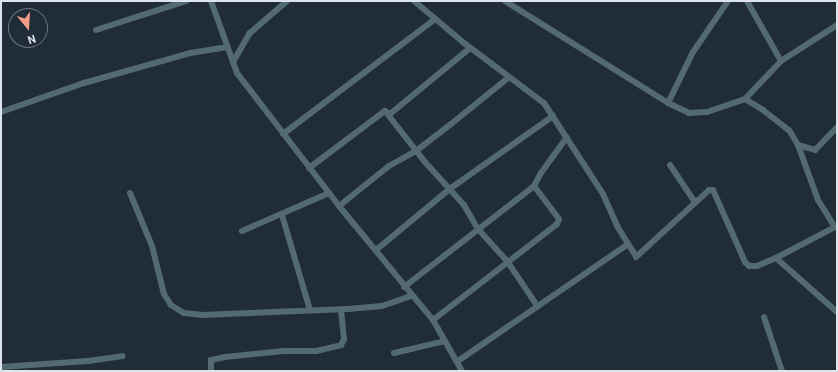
<!DOCTYPE html>
<style>
body{margin:0}
#map{position:relative;width:838px;height:372px;overflow:hidden;background:#202c37;font-family:Roboto,sans-serif}
div>[style]{position:absolute}
.minor>*{height:6px;margin:-3px;padding:0 3px;transform-origin:3px;border-radius:3px;background:#536a71}
span{translate:-50% -50%;white-space:nowrap;text-align:center;line-height:1.15;-webkit-text-stroke:4px #202c37;paint-order:stroke}
.frame{position:absolute;inset:0;border:2px solid #dde4ec;pointer-events:none}
.north{position:absolute;left:8px;top:8px;width:40px;height:40px;box-sizing:border-box;background:#202c37;border:1px solid #6c767f;border-radius:50%;rotate:162deg;font-size:11px;font-weight:700;line-height:16px;text-align:center;color:#dde4ec}
.north::after{content:'';display:block;margin:auto;width:14px;height:18px;background:#f49e88;clip-path:polygon(50% 0,100% 100%,50% 72%,0 100%)}
</style>
<div id="map">
<div class="minor">
<i style="left:211px;top:1px;width:77px;rotate:70.1deg"></i>
<i style="left:237px;top:73px;width:168px;rotate:52.5deg"></i>
<i style="left:339px;top:206px;width:148px;rotate:50.5deg"></i>
<i style="left:433px;top:320px;width:59px;rotate:60.4deg"></i>
<i style="left:414px;top:1px;width:65px;rotate:40deg"></i>
<i style="left:464px;top:43px;width:100px;rotate:36.9deg"></i>
<i style="left:544px;top:103px;width:108px;rotate:57deg"></i>
<i style="left:603px;top:194px;width:35px;rotate:66deg"></i>
<i style="left:617px;top:226px;width:36px;rotate:58deg"></i>
<i style="left:636px;top:257px;width:99px;rotate:-42.5deg"></i>
<i style="left:709px;top:190px;width:4px"></i>
<i style="left:713px;top:190px;width:79px;rotate:66deg"></i>
<i style="left:745px;top:262px;width:6px;rotate:45deg"></i>
<i style="left:749px;top:266px;width:8px"></i>
<i style="left:757px;top:266px;width:21px;rotate:-23deg"></i>
<i style="left:776px;top:258px;width:81px;rotate:41.5deg"></i>
<i style="left:505px;top:1px;width:192px;rotate:32deg"></i>
<i style="left:668px;top:103px;width:23px;rotate:25deg"></i>
<i style="left:689px;top:113px;width:18px;rotate:-3deg"></i>
<i style="left:707px;top:112px;width:40px;rotate:-18.9deg"></i>
<i style="left:745px;top:99px;width:21px;rotate:31deg"></i>
<i style="left:763px;top:110px;width:33px;rotate:38deg"></i>
<i style="left:789px;top:130px;width:17px;rotate:59deg"></i>
<i style="left:798px;top:145px;width:59px;rotate:70deg"></i>
<i style="left:818px;top:200px;width:32px;rotate:58deg"></i>
<i style="left:747px;top:1px;width:69px;rotate:60.5deg"></i>
<i style="left:781px;top:61px;width:67px;rotate:-32.7deg"></i>
<i style="left:96px;top:30px;width:95px;rotate:-17.9deg"></i>
<i style="left:233px;top:62px;width:34px;rotate:-60deg"></i>
<i style="left:250px;top:33px;width:49px;rotate:-40.9deg"></i>
<i style="left:745px;top:99px;width:52px;rotate:-46.5deg"></i>
<i style="left:668px;top:103px;width:57px;rotate:-63.9deg"></i>
<i style="left:693px;top:52px;width:62px;rotate:-55.5deg"></i>
<i style="left:385px;top:111px;width:65px;rotate:51.9deg"></i>
<i style="left:425px;top:162px;width:58px;rotate:47.8deg"></i>
<i style="left:464px;top:205px;width:28px;rotate:60deg"></i>
<i style="left:478px;top:229px;width:43px;rotate:47.8deg"></i>
<i style="left:507px;top:261px;width:55px;rotate:56deg"></i>
<i style="left:385px;top:111px;width:6px;rotate:31deg"></i>
<i style="left:390px;top:114px;width:104px;rotate:-39.5deg"></i>
<i style="left:1px;top:112px;width:88px;rotate:-19.3deg"></i>
<i style="left:84px;top:83px;width:110px;rotate:-15.8deg"></i>
<i style="left:190px;top:53px;width:37px;rotate:-9deg"></i>
<i style="left:283px;top:134px;width:191px;rotate:-37.1deg"></i>
<i style="left:798px;top:145px;width:18px;rotate:16deg"></i>
<i style="left:815px;top:150px;width:32px;rotate:-46deg"></i>
<i style="left:670px;top:165px;width:45px;rotate:56deg"></i>
<i style="left:309px;top:168px;width:95px;rotate:-36.9deg"></i>
<i style="left:130px;top:193px;width:57px;rotate:67.5deg"></i>
<i style="left:152px;top:246px;width:49px;rotate:76deg"></i>
<i style="left:164px;top:294px;width:13px;rotate:58deg"></i>
<i style="left:171px;top:305px;width:15px;rotate:32deg"></i>
<i style="left:184px;top:313px;width:19px;rotate:6deg"></i>
<i style="left:203px;top:315px;width:145px;rotate:-2.4deg"></i>
<i style="left:348px;top:309px;width:34px;rotate:-5deg"></i>
<i style="left:382px;top:306px;width:31px;rotate:-19deg"></i>
<i style="left:339px;top:206px;width:64px;rotate:-38.7deg"></i>
<i style="left:389px;top:166px;width:31px;rotate:-29deg"></i>
<i style="left:416px;top:151px;width:44px;rotate:-37.6deg"></i>
<i style="left:451px;top:124px;width:73px;rotate:-38.9deg"></i>
<i style="left:282px;top:215px;width:99px;rotate:73.6deg"></i>
<i style="left:242px;top:231px;width:95px;rotate:-23.6deg"></i>
<i style="left:376px;top:250px;width:97px;rotate:-39.6deg"></i>
<i style="left:451px;top:188px;width:125px;rotate:-35.2deg"></i>
<i style="left:776px;top:258px;width:69px;rotate:-27.7deg"></i>
<i style="left:404px;top:287px;width:165px;rotate:-37.8deg"></i>
<i style="left:534px;top:186px;width:15px;rotate:-62deg"></i>
<i style="left:541px;top:173px;width:44px;rotate:-54.2deg"></i>
<i style="left:764px;top:317px;width:57px;rotate:71.6deg"></i>
<i style="left:433px;top:320px;width:157px;rotate:-37.7deg"></i>
<i style="left:557px;top:224px;width:5px;rotate:-68deg"></i>
<i style="left:559px;top:219px;width:41px;rotate:-127.1deg"></i>
<i style="left:394px;top:353px;width:52px;rotate:-13.2deg"></i>
<i style="left:458px;top:361px;width:206px;rotate:-34.5deg"></i>
<i style="left:1px;top:367px;width:87px;rotate:-3.9deg"></i>
<i style="left:88px;top:361px;width:35px;rotate:-8deg"></i>
<i style="left:211px;top:371px;width:11px;rotate:-90deg"></i>
<i style="left:211px;top:360px;width:14px;rotate:-12deg"></i>
<i style="left:225px;top:357px;width:59px;rotate:-5.8deg"></i>
<i style="left:284px;top:351px;width:32px"></i>
<i style="left:316px;top:351px;width:26px;rotate:-13deg"></i>
<i style="left:341px;top:345px;width:7px;rotate:-63deg"></i>
<i style="left:344px;top:339px;width:30px;rotate:-96deg"></i>
</div>
<div class="frame"></div>
<div class="north">N</div>
</div>
